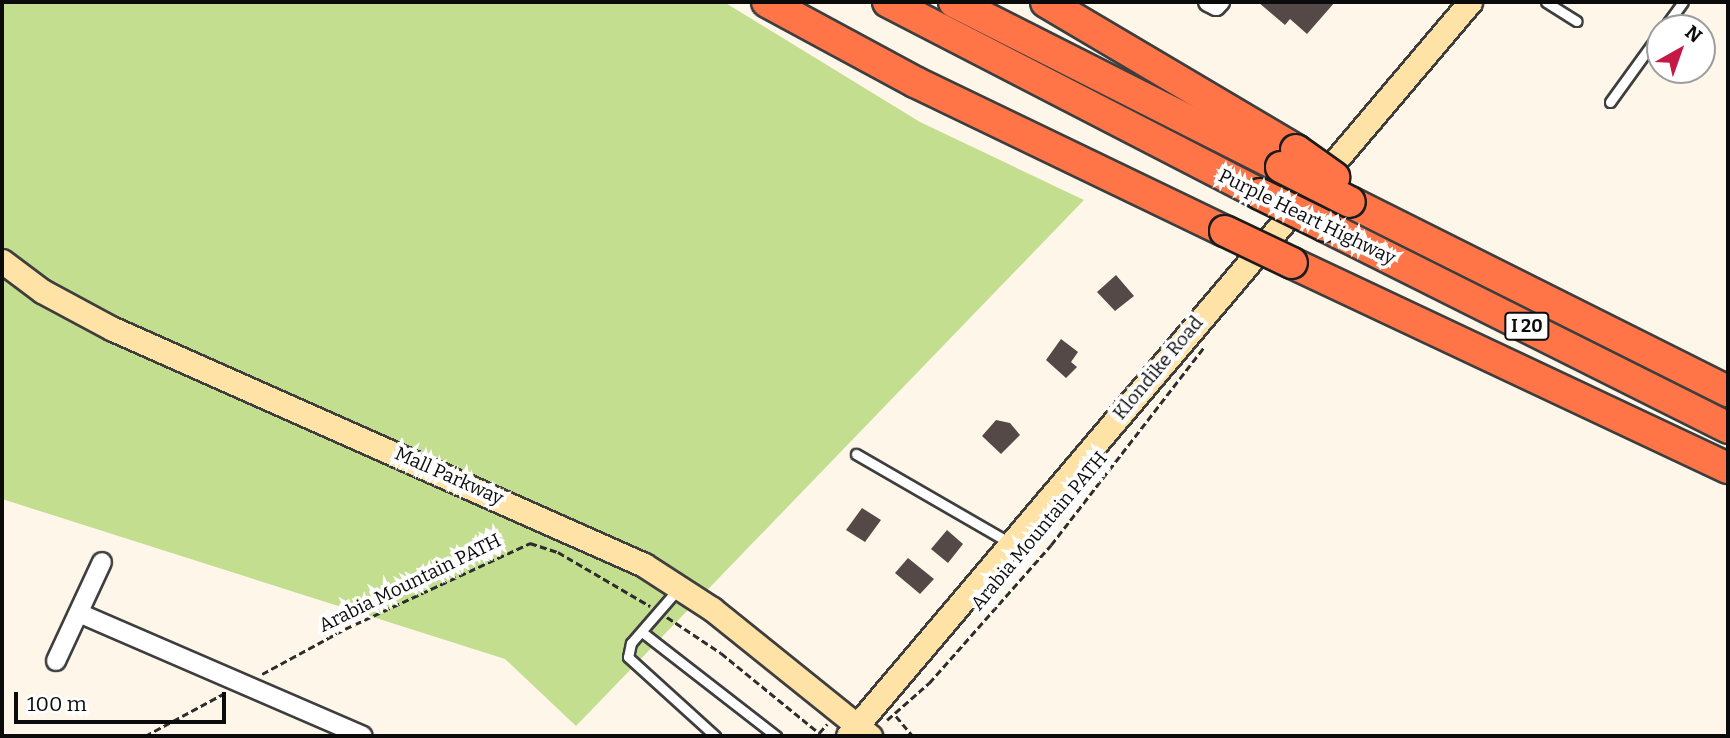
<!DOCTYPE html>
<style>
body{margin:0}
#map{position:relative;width:1730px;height:738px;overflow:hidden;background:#fff6ea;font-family:Bitter,serif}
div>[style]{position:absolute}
.forest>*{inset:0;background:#c3de8f}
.building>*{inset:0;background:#554947}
.path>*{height:2.5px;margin-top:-1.25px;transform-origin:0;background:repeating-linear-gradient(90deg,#2d2d2d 0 7px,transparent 0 10.5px)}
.roads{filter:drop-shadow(2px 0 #3e3e3e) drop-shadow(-2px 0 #3e3e3e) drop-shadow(0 2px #3e3e3e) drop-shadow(0 -2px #3e3e3e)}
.lane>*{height:9px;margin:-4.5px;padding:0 4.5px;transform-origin:4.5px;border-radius:4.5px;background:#fff}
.street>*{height:18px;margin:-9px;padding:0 9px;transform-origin:9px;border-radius:9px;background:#fff}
.secondary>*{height:23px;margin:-11.5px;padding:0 11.5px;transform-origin:11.5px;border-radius:11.5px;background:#ffe2a5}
.highway>*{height:30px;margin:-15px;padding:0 15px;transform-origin:15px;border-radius:15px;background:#ff7548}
.bridges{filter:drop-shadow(2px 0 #1c1c1c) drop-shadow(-2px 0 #1c1c1c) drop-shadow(0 2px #1c1c1c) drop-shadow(0 -2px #1c1c1c)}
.highway-bridge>*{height:30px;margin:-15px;padding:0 15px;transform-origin:15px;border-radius:15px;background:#ff7548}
span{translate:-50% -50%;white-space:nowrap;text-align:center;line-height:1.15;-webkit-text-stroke:7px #fff;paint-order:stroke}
.shield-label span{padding:2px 5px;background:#fff;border:2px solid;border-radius:5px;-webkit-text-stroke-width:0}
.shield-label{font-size:18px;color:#0b0b0b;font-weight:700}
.street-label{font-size:19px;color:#0b0b0b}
.frame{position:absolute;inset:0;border:4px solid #0b0b0b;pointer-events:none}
.north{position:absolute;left:1646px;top:14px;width:70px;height:70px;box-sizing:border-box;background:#fff;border:2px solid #9d9d9d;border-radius:50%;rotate:40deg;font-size:19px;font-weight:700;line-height:28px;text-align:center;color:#0b0b0b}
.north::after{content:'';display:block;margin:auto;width:24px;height:32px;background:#c51a46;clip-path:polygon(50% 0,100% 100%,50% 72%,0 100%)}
.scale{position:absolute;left:14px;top:692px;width:212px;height:32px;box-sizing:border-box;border:4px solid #0b0b0b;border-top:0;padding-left:9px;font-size:21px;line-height:24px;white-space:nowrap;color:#0b0b0b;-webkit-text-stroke:5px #fff;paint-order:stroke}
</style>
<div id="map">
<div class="forest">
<i style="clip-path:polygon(2px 2px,724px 2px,920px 122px,1084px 200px,576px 726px,505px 659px,2px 499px)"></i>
</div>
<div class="building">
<i style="clip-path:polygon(1258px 2px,1335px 2px,1307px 34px,1290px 19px,1285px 25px)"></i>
<i style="clip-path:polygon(1116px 275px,1134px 296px,1115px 311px,1097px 292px)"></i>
<i style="clip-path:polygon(1061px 339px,1078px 352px,1071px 362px,1077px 367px,1066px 378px,1046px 360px)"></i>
<i style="clip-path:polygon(996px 420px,1010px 423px,1020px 435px,1001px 454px,982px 436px)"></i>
<i style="clip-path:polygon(862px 508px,881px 520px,865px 542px,846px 530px)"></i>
<i style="clip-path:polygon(947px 530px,963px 544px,948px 563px,931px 549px)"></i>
<i style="clip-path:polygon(908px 558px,934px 579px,920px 594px,895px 573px)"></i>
</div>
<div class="path">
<i style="left:667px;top:617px;width:65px;rotate:33.7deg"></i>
<i style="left:721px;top:653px;width:127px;rotate:39.2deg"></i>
<i style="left:819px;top:733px;width:12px;rotate:-48deg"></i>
<i style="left:262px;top:674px;width:94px;rotate:-28.5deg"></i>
<i style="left:345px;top:629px;width:204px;rotate:-24.9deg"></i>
<i style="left:530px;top:543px;width:29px;rotate:18deg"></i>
<i style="left:558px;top:552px;width:107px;rotate:30.4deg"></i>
<i style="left:896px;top:716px;width:26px;rotate:50deg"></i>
<i style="left:887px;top:720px;width:56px;rotate:-41.4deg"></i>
<i style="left:929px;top:683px;width:184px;rotate:-48.5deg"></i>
<i style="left:1051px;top:545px;width:250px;rotate:-52.3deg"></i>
<i style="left:145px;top:736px;width:91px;rotate:-28.3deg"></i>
</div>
<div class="roads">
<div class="lane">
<i style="left:1546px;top:2px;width:36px;rotate:32deg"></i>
<i style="left:1664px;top:28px;width:32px;rotate:-54deg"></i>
<i style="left:1610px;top:102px;width:85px;rotate:-54.1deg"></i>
<i style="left:856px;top:454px;width:178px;rotate:30deg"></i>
<i style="left:678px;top:589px;width:72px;rotate:131deg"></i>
<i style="left:631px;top:643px;width:14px;rotate:102deg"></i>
<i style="left:628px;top:657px;width:118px;rotate:42.2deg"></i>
<i style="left:642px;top:632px;width:170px;rotate:37.8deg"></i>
</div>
<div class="street">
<i style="left:1208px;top:2px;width:9px;rotate:27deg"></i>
<i style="left:1216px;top:6px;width:6px;rotate:-45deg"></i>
<i style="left:79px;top:613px;width:309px;rotate:23.4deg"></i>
<i style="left:56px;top:661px;width:109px;rotate:-65.1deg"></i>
</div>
<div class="secondary">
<i style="left:2px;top:261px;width:50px;rotate:36.9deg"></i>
<i style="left:42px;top:291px;width:81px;rotate:28.2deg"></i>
<i style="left:113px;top:329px;width:581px;rotate:23.96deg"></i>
<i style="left:644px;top:565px;width:81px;rotate:32.9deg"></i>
<i style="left:712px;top:609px;width:203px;rotate:38.8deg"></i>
<i style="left:848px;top:736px;width:962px;rotate:-49.72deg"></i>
</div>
<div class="highway">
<i style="left:767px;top:2px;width:168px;rotate:28.4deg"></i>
<i style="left:915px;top:82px;width:344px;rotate:25.7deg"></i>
<i style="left:888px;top:2px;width:419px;rotate:27.3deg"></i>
<i style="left:954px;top:2px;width:366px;rotate:26.8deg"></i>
<i style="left:1046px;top:2px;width:291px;rotate:30.6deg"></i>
<i style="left:1350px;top:202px;width:423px;rotate:26.6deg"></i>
<i style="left:1325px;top:226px;width:451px;rotate:26.6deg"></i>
<i style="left:1292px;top:263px;width:482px;rotate:25.2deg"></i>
</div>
</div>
<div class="bridges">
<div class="highway-bridge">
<i style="left:1296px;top:150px;width:47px;rotate:35.4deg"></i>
<i style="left:1281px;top:167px;width:77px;rotate:26.9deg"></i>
<i style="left:1260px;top:194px;width:72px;rotate:26.2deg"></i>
<i style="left:1225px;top:231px;width:74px;rotate:25.5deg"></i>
</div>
</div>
<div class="shield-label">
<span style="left:1527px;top:326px">I 20</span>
</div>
<div class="street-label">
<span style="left:1307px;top:217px;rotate:26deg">Purple Heart Highway</span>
<span style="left:1158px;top:368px;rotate:-50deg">Klondike Road</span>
<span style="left:449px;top:476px;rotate:24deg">Mall Parkway</span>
<span style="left:1039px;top:531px;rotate:-50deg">Arabia Mountain PATH</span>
<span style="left:410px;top:583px;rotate:-26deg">Arabia Mountain PATH</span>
</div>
<div class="frame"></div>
<div class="north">N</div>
<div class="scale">100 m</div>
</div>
